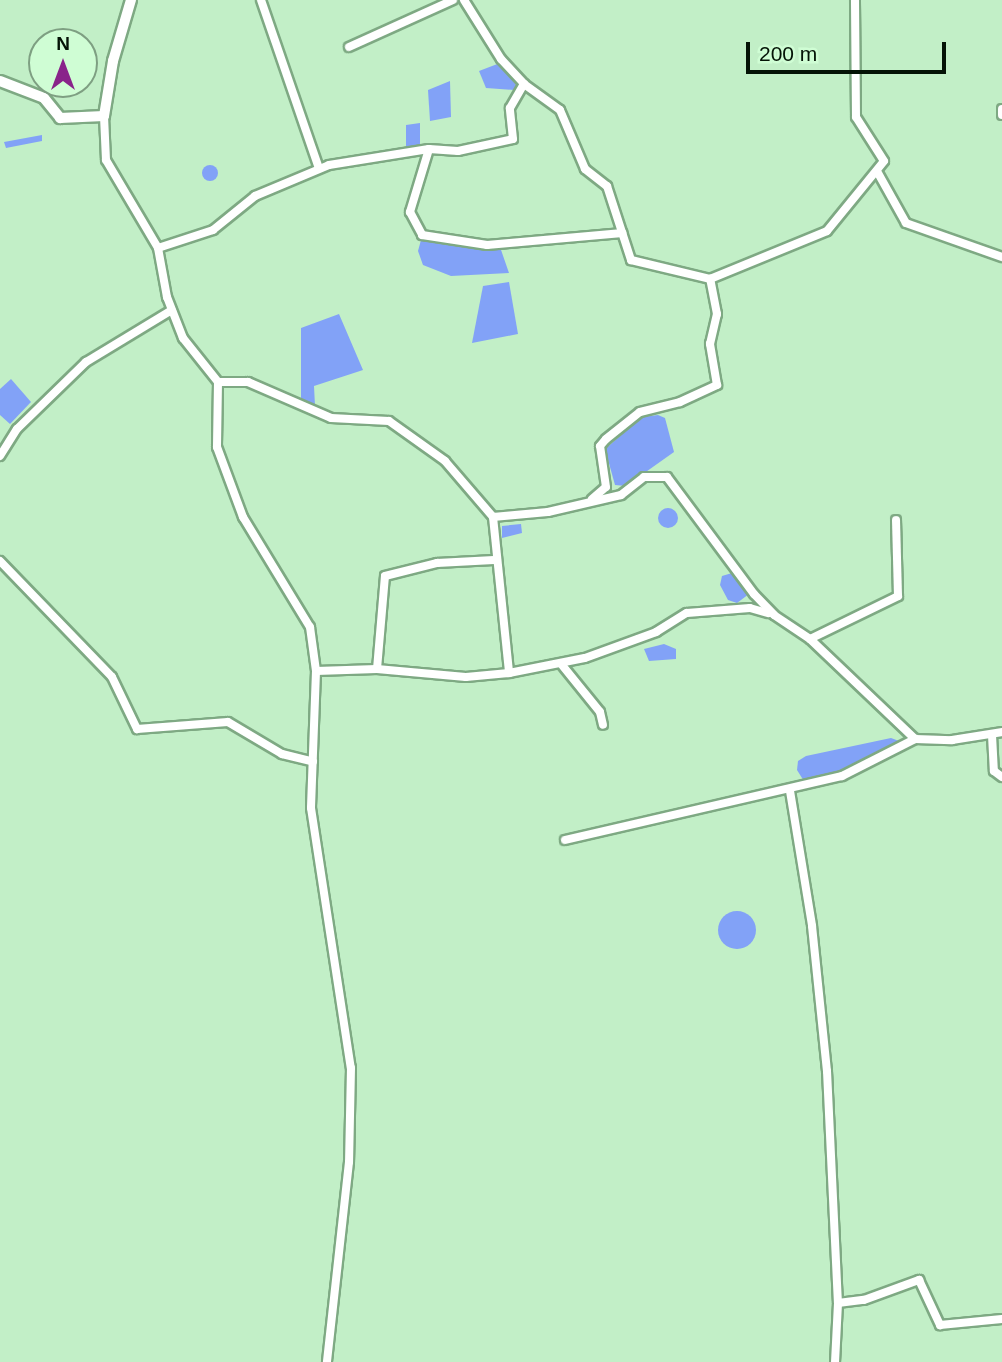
<!DOCTYPE html>
<style>
body{margin:0}
#map{position:relative;width:1002px;height:1362px;overflow:hidden;background:#c2efc7;font-family:Arial,sans-serif}
div>[style]{position:absolute}
.water>*{inset:0;background:#82a2f7}
.round{border-radius:50%}
.roads{filter:drop-shadow(2px 0 #7ea983) drop-shadow(-2px 0 #7ea983) drop-shadow(0 2px #7ea983) drop-shadow(0 -2px #7ea983)}
.minor>*{height:8px;margin:-4px;padding:0 4px;transform-origin:4px;border-radius:4px;background:#fff}
.major>*{height:10px;margin:-5px;padding:0 5px;transform-origin:5px;border-radius:5px;background:#fff}
span{translate:-50% -50%;white-space:nowrap;text-align:center;line-height:1.15;-webkit-text-stroke:7px #cffdd4;paint-order:stroke}
.north{position:absolute;left:28px;top:28px;width:70px;height:70px;box-sizing:border-box;background:#cffdd4;border:2px solid #7e9f82;border-radius:50%;rotate:0deg;font-size:19px;font-weight:700;line-height:28px;text-align:center;color:#041306}
.north::after{content:'';display:block;margin:auto;width:24px;height:32px;background:#89238a;clip-path:polygon(50% 0,100% 100%,50% 72%,0 100%)}
.scale{position:absolute;left:746px;top:42px;width:200px;height:32px;box-sizing:border-box;border:4px solid #041306;border-top:0;padding-left:9px;font-size:21px;line-height:24px;white-space:nowrap;color:#041306;-webkit-text-stroke:5px #cffdd4;paint-order:stroke}
</style>
<div id="map">
<div class="water">
<i style="clip-path:polygon(500px 63px,517px 86px,514px 90px,486px 88px,479px 71px)"></i>
<i style="clip-path:polygon(450px 81px,451px 117px,430px 121px,428px 90px)"></i>
<i style="clip-path:polygon(420px 123px,420px 146px,406px 148px,406px 125px)"></i>
<i style="clip-path:polygon(42px 135px,42px 141px,6px 148px,4px 142px)"></i>
<i class="round" style="left:202px;top:165px;width:16px;height:16px"></i>
<i style="clip-path:polygon(421px 240px,500px 247px,509px 273px,451px 276px,423px 265px,418px 251px)"></i>
<i style="clip-path:polygon(509px 282px,518px 334px,472px 343px,483px 286px)"></i>
<i style="clip-path:polygon(339px 314px,363px 370px,314px 386px,315px 406px,305px 407px,301px 402px,301px 328px)"></i>
<i style="clip-path:polygon(11px 379px,31px 402px,10px 424px,0 415px,0 389px)"></i>
<i style="clip-path:polygon(658px 415px,665px 418px,674px 452px,626px 486px,615px 485px,605px 449px,642px 417px)"></i>
<i class="round" style="left:658px;top:508px;width:20px;height:20px"></i>
<i style="clip-path:polygon(521px 524px,522px 533px,502px 538px,502px 526px)"></i>
<i style="clip-path:polygon(732px 573px,749px 594px,737px 603px,728px 600px,720px 585px,722px 576px)"></i>
<i style="clip-path:polygon(664px 644px,676px 649px,676px 659px,649px 661px,644px 649px)"></i>
<i style="clip-path:polygon(891px 738px,899px 741px,901px 752px,854px 777px,816px 788px,807px 786px,797px 770px,798px 761px,806px 756px)"></i>
<i class="round" style="left:718px;top:911px;width:38px;height:38px"></i>
</div>
<div class="roads">
<div class="minor">
<i style="left:261px;top:0;width:178px;rotate:71deg"></i>
<i style="left:464px;top:0;width:70px;rotate:57.9deg"></i>
<i style="left:501px;top:59px;width:34px;rotate:47deg"></i>
<i style="left:524px;top:84px;width:44px;rotate:35.8deg"></i>
<i style="left:560px;top:110px;width:64px;rotate:67deg"></i>
<i style="left:585px;top:169px;width:28px;rotate:38deg"></i>
<i style="left:607px;top:186px;width:78px;rotate:72deg"></i>
<i style="left:631px;top:260px;width:81px;rotate:13.5deg"></i>
<i style="left:710px;top:279px;width:126px;rotate:-22.3deg"></i>
<i style="left:827px;top:231px;width:90px;rotate:-50.8deg"></i>
<i style="left:884px;top:161px;width:52px;rotate:-122.5deg"></i>
<i style="left:856px;top:117px;width:117px;rotate:-90.5deg"></i>
<i style="left:349px;top:47px;width:114px;rotate:-24.3deg"></i>
<i style="left:1002px;top:109px;width:6px;rotate:90deg"></i>
<i style="left:104px;top:116px;width:44px;rotate:87.4deg"></i>
<i style="left:106px;top:160px;width:102px;rotate:59.4deg"></i>
<i style="left:158px;top:248px;width:50px;rotate:79.6deg"></i>
<i style="left:167px;top:297px;width:44px;rotate:68.7deg"></i>
<i style="left:183px;top:338px;width:56px;rotate:51.5deg"></i>
<i style="left:218px;top:382px;width:65px;rotate:90.9deg"></i>
<i style="left:217px;top:447px;width:75px;rotate:69.6deg"></i>
<i style="left:243px;top:517px;width:129px;rotate:58.7deg"></i>
<i style="left:310px;top:627px;width:44px;rotate:82.2deg"></i>
<i style="left:316px;top:671px;width:137px;rotate:92.1deg"></i>
<i style="left:311px;top:808px;width:263px;rotate:81.3deg"></i>
<i style="left:351px;top:1068px;width:94px;rotate:91.2deg"></i>
<i style="left:349px;top:1162px;width:201px;rotate:96.3deg"></i>
<i style="left:429px;top:149px;width:66px;rotate:106.8deg"></i>
<i style="left:410px;top:212px;width:26px;rotate:62deg"></i>
<i style="left:422px;top:235px;width:66px;rotate:8.7deg"></i>
<i style="left:487px;top:245px;width:136px;rotate:-5.1deg"></i>
<i style="left:878px;top:173px;width:57px;rotate:60.8deg"></i>
<i style="left:906px;top:223px;width:102px;rotate:19.5deg"></i>
<i style="left:158px;top:248px;width:58px;rotate:-18.1deg"></i>
<i style="left:213px;top:230px;width:54px;rotate:-39deg"></i>
<i style="left:255px;top:196px;width:80px;rotate:-22.7deg"></i>
<i style="left:329px;top:165px;width:101px;rotate:-9.1deg"></i>
<i style="left:429px;top:149px;width:29px;rotate:4deg"></i>
<i style="left:458px;top:151px;width:56px;rotate:-12.3deg"></i>
<i style="left:513px;top:139px;width:31px;rotate:-96deg"></i>
<i style="left:510px;top:108px;width:28px;rotate:-60deg"></i>
<i style="left:218px;top:382px;width:30px"></i>
<i style="left:248px;top:382px;width:90px;rotate:23.4deg"></i>
<i style="left:331px;top:418px;width:58px;rotate:3deg"></i>
<i style="left:389px;top:421px;width:69px;rotate:35.5deg"></i>
<i style="left:445px;top:461px;width:74px;rotate:49.4deg"></i>
<i style="left:493px;top:517px;width:55px;rotate:-5.2deg"></i>
<i style="left:548px;top:512px;width:75px;rotate:-13.1deg"></i>
<i style="left:621px;top:495px;width:29px;rotate:-38deg"></i>
<i style="left:644px;top:477px;width:23px"></i>
<i style="left:667px;top:477px;width:146px;rotate:53.4deg"></i>
<i style="left:754px;top:594px;width:29px;rotate:46deg"></i>
<i style="left:774px;top:615px;width:43px;rotate:33.7deg"></i>
<i style="left:810px;top:639px;width:145px;rotate:43.6deg"></i>
<i style="left:915px;top:739px;width:37px;rotate:2deg"></i>
<i style="left:952px;top:740px;width:51px;rotate:-9.1deg"></i>
<i style="left:0;top:456px;width:32px;rotate:-58deg"></i>
<i style="left:17px;top:429px;width:96px;rotate:-44.2deg"></i>
<i style="left:86px;top:362px;width:100px;rotate:-31.2deg"></i>
<i style="left:592px;top:499px;width:18px;rotate:-41deg"></i>
<i style="left:606px;top:487px;width:41px;rotate:-98.3deg"></i>
<i style="left:600px;top:446px;width:9px;rotate:-49deg"></i>
<i style="left:606px;top:439px;width:43px;rotate:-38.5deg"></i>
<i style="left:640px;top:412px;width:41px;rotate:-14deg"></i>
<i style="left:680px;top:402px;width:41px;rotate:-24.7deg"></i>
<i style="left:717px;top:385px;width:42px;rotate:-99.7deg"></i>
<i style="left:710px;top:344px;width:31px;rotate:-77deg"></i>
<i style="left:717px;top:314px;width:36px;rotate:-101deg"></i>
<i style="left:493px;top:517px;width:157px;rotate:84.1deg"></i>
<i style="left:0;top:561px;width:161px;rotate:46deg"></i>
<i style="left:112px;top:677px;width:58px;rotate:64.3deg"></i>
<i style="left:137px;top:729px;width:91px;rotate:-4.4deg"></i>
<i style="left:228px;top:722px;width:63px;rotate:30.7deg"></i>
<i style="left:282px;top:754px;width:32px;rotate:14deg"></i>
<i style="left:810px;top:639px;width:98px;rotate:-26deg"></i>
<i style="left:898px;top:596px;width:76px;rotate:-91.5deg"></i>
<i style="left:562px;top:665px;width:60px;rotate:51deg"></i>
<i style="left:600px;top:712px;width:13px;rotate:77deg"></i>
<i style="left:377px;top:669px;width:93px;rotate:-85.1deg"></i>
<i style="left:385px;top:576px;width:54px;rotate:-14deg"></i>
<i style="left:437px;top:563px;width:57px;rotate:-3deg"></i>
<i style="left:316px;top:671px;width:61px;rotate:-1.9deg"></i>
<i style="left:377px;top:669px;width:89px;rotate:5.1deg"></i>
<i style="left:466px;top:677px;width:43px;rotate:-5.3deg"></i>
<i style="left:509px;top:673px;width:77px;rotate:-11.2deg"></i>
<i style="left:585px;top:658px;width:76px;rotate:-20.1deg"></i>
<i style="left:656px;top:632px;width:36px;rotate:-32deg"></i>
<i style="left:687px;top:613px;width:63px;rotate:-4.5deg"></i>
<i style="left:750px;top:608px;width:19px;rotate:16deg"></i>
<i style="left:992px;top:735px;width:36px;rotate:87deg"></i>
<i style="left:994px;top:771px;width:10px;rotate:37deg"></i>
<i style="left:790px;top:791px;width:137px;rotate:80.7deg"></i>
<i style="left:812px;top:926px;width:146px;rotate:84.1deg"></i>
<i style="left:827px;top:1071px;width:232px;rotate:87.3deg"></i>
<i style="left:838px;top:1303px;width:59px;rotate:92.9deg"></i>
<i style="left:565px;top:840px;width:284px;rotate:-13deg"></i>
<i style="left:842px;top:776px;width:82px;rotate:-26.9deg"></i>
<i style="left:838px;top:1303px;width:26px;rotate:-7deg"></i>
<i style="left:864px;top:1300px;width:59px;rotate:-20deg"></i>
<i style="left:919px;top:1280px;width:50px;rotate:65deg"></i>
<i style="left:940px;top:1325px;width:62px;rotate:-5.5deg"></i>
</div>
<div class="major">
<i style="left:0;top:81px;width:47px;rotate:21.1deg"></i>
<i style="left:44px;top:98px;width:26px;rotate:51deg"></i>
<i style="left:60px;top:118px;width:44px;rotate:-2.6deg"></i>
<i style="left:104px;top:116px;width:56px;rotate:-80.7deg"></i>
<i style="left:113px;top:61px;width:64px;rotate:-73.6deg"></i>
</div>
</div>
<div class="north">N</div>
<div class="scale">200 m</div>
</div>
